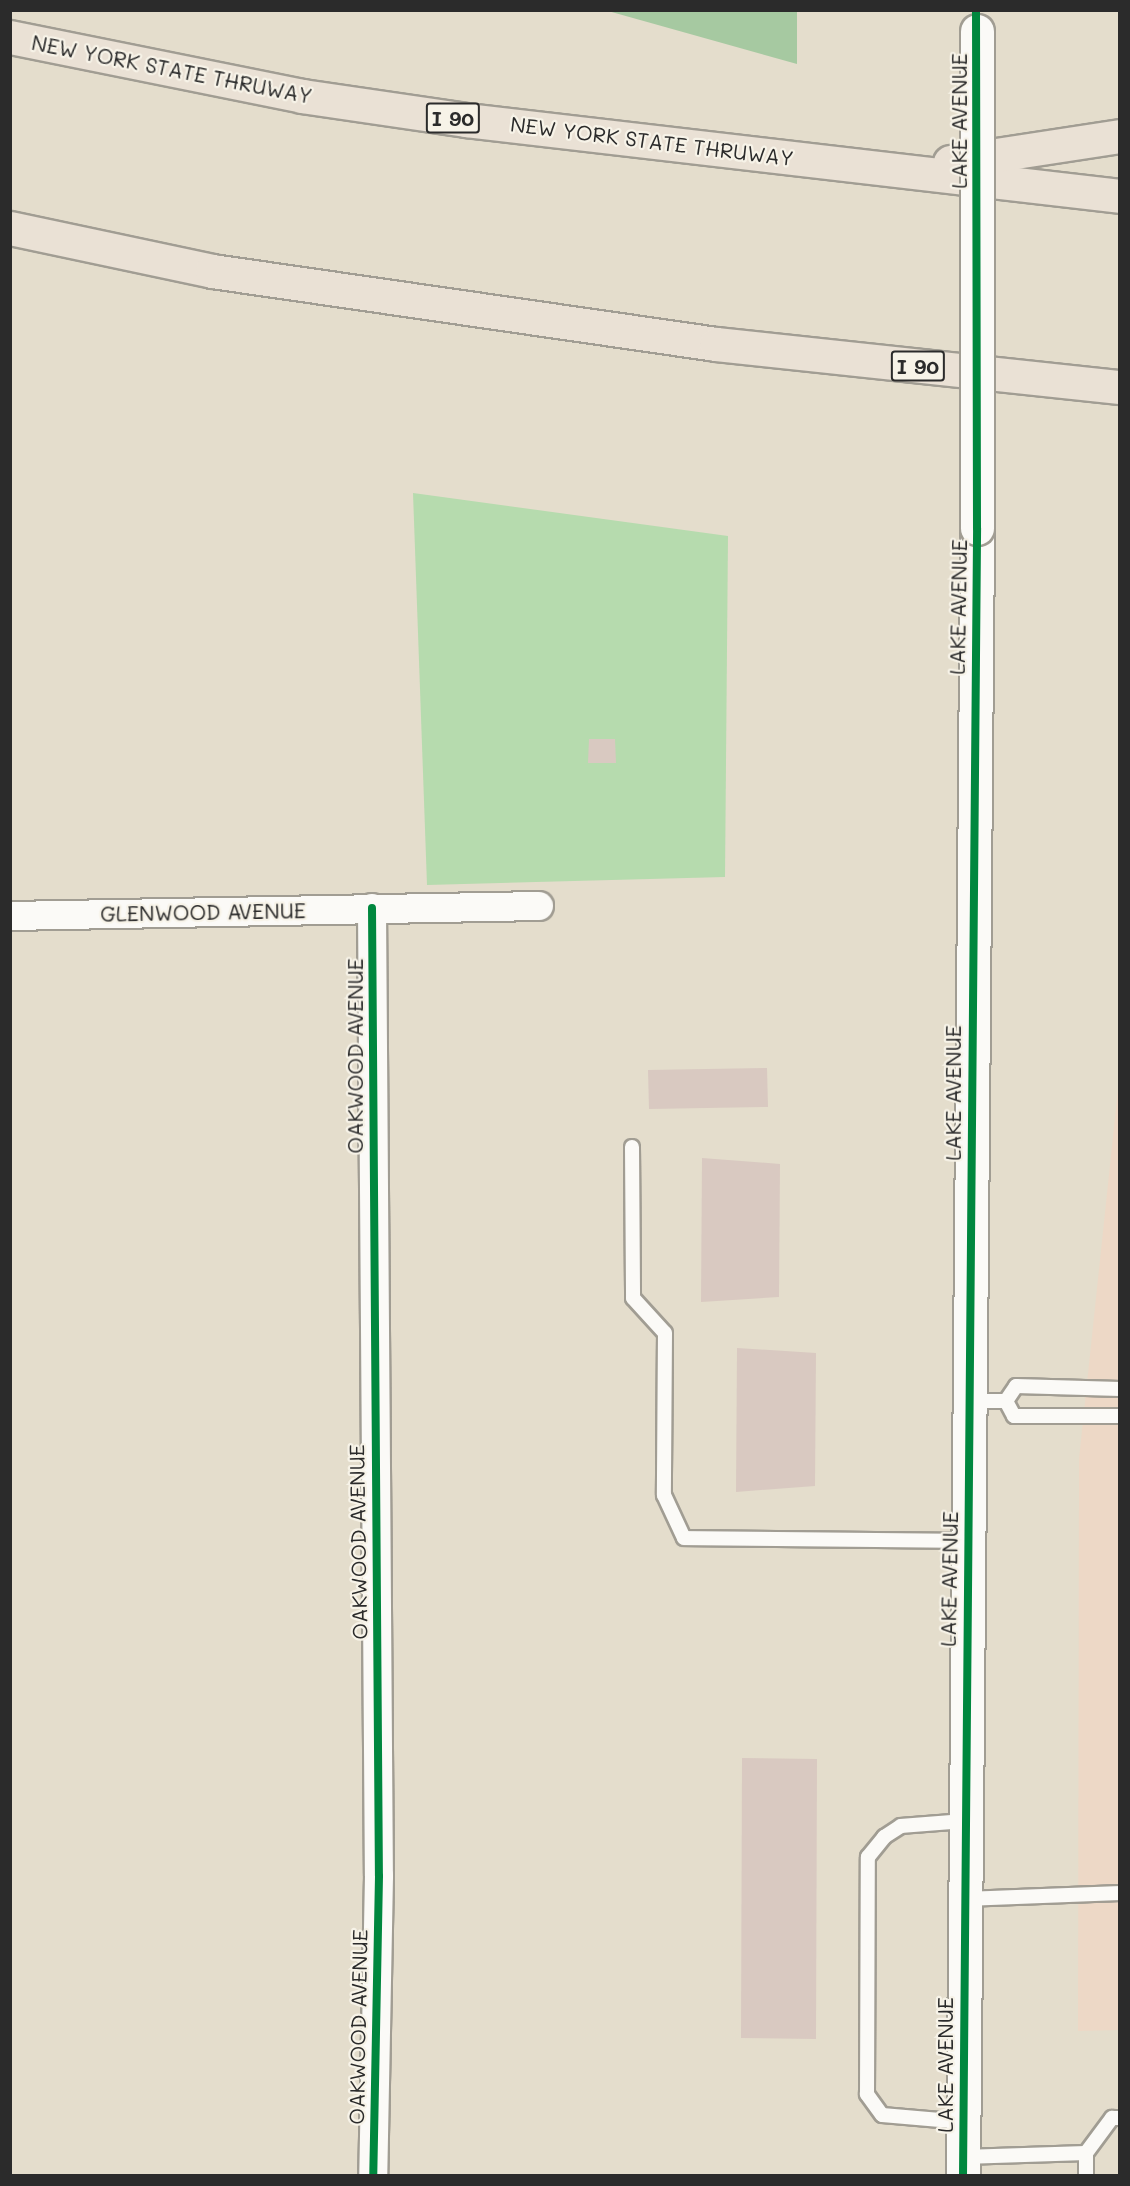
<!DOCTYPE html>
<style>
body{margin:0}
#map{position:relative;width:1130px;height:2186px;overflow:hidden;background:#e4ddcc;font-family:Mali,sans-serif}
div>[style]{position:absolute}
.built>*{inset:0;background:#edd8c6}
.green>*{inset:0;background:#b6dbae}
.forest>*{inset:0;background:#a6c9a1}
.building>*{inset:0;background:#d9c9c1}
.roads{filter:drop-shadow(2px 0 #a19d93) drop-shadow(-2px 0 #a19d93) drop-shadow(0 2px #a19d93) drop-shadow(0 -2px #a19d93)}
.service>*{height:14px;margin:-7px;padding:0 7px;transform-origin:7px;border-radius:7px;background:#fbfaf7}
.minor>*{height:28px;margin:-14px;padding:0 14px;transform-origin:14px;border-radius:14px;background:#fbfaf7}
.tertiary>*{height:33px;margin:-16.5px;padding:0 16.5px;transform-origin:16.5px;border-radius:16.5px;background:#fbfaf7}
.motorway>*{height:33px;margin:-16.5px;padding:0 16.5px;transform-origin:16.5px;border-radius:16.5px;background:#eae1d5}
.bridges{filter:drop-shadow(2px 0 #a19d93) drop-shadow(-2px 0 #a19d93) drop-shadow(0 2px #a19d93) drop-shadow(0 -2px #a19d93)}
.tertiary-bridge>*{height:33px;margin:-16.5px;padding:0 16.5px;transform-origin:16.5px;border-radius:16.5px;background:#fbfaf7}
.cycleway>*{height:8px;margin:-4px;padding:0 4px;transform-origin:4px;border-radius:4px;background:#00873e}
span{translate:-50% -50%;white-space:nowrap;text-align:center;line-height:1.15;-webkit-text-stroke:4.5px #f7f3e8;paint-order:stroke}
.shield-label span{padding:2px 4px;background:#f7f3e8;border:2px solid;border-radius:4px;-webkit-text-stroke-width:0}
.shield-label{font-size:20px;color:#2b2b2b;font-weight:700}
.street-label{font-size:21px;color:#2b2b2b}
.frame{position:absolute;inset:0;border:12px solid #2b2b2b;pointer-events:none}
</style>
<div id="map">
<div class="built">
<i style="clip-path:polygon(1119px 1080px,1120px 2030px,1078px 2031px,1079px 1459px)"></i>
</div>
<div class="green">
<i style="clip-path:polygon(413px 493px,728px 536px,725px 877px,427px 885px)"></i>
</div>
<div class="forest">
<i style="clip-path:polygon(608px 11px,797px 11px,797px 64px)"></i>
</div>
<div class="building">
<i style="clip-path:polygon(589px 739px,615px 739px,616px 763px,588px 763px)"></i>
<i style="clip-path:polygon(767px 1068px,768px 1107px,649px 1109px,648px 1070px)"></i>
<i style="clip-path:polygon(702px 1158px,780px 1164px,779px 1297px,701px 1302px)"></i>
<i style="clip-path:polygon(737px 1348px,816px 1353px,815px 1486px,736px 1492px)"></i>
<i style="clip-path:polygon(742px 1758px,817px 1759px,816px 2039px,741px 2038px)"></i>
</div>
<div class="roads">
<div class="service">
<i style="left:632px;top:1147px;width:151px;rotate:89.6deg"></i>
<i style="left:633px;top:1298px;width:47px;rotate:47.6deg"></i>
<i style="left:665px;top:1333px;width:162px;rotate:90.4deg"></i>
<i style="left:664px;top:1495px;width:47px;rotate:65.1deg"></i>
<i style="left:684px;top:1538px;width:284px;rotate:0.6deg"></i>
<i style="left:969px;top:1401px;width:37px"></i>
<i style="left:1006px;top:1401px;width:17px;rotate:62deg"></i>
<i style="left:1014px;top:1416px;width:106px"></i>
<i style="left:1006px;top:1401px;width:18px;rotate:-56deg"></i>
<i style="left:1016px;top:1386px;width:104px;rotate:1.7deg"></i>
<i style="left:965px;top:1899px;width:155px;rotate:-2.2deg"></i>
<i style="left:963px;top:2122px;width:81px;rotate:-175.1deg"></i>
<i style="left:882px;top:2115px;width:26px;rotate:-126deg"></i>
<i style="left:867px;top:2094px;width:237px;rotate:-89.8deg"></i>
<i style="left:868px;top:1857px;width:26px;rotate:-51deg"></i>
<i style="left:884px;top:1837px;width:20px;rotate:-33deg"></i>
<i style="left:901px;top:1826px;width:63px;rotate:-4.5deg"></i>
<i style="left:963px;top:2157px;width:123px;rotate:-1.9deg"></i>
<i style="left:1086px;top:2176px;width:23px;rotate:-90deg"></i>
<i style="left:1086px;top:2153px;width:44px;rotate:-53.4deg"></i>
<i style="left:1112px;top:2118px;width:8px"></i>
</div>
<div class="minor">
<i style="left:372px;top:908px;width:968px;rotate:89.59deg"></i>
<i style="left:379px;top:1876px;width:300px;rotate:91.1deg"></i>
<i style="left:10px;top:916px;width:529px;rotate:-1.08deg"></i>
</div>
<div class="tertiary">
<i style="left:963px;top:2176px;width:1648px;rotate:-89.51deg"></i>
</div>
<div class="motorway">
<i style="left:10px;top:37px;width:298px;rotate:11.4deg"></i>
<i style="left:302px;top:96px;width:166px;rotate:8.3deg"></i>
<i style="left:466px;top:120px;width:658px;rotate:6.63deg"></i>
<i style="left:950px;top:162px;width:172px;rotate:-8.7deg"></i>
<i style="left:10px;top:228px;width:207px;rotate:12deg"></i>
<i style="left:212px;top:271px;width:509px;rotate:8.24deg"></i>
<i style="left:716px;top:344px;width:406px;rotate:6.1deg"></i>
</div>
</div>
<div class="bridges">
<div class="tertiary-bridge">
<i style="left:977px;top:31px;width:497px;rotate:90deg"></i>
</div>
</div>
<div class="cycleway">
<i style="left:372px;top:908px;width:968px;rotate:89.59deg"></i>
<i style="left:379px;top:1876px;width:300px;rotate:91.1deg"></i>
<i style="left:963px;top:2176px;width:1648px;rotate:-89.51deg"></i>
<i style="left:977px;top:528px;width:518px;rotate:-90.11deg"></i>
</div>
<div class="shield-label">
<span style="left:453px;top:118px">I 90</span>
<span style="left:918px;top:366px">I 90</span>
</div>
<div class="street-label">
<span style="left:172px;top:69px;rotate:11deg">NEW YORK STATE THRUWAY</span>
<span style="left:959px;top:121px;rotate:-90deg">LAKE AVENUE</span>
<span style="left:652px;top:141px;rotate:7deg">NEW YORK STATE THRUWAY</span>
<span style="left:958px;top:607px;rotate:-89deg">LAKE AVENUE</span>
<span style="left:203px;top:912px;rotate:-1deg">GLENWOOD AVENUE</span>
<span style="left:355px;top:1056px;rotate:-90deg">OAKWOOD AVENUE</span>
<span style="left:953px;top:1093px;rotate:-90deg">LAKE AVENUE</span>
<span style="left:358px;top:1542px;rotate:-91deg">OAKWOOD AVENUE</span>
<span style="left:949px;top:1579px;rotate:-89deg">LAKE AVENUE</span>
<span style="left:358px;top:2027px;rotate:-89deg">OAKWOOD AVENUE</span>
<span style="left:945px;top:2065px;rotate:-90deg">LAKE AVENUE</span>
</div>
<div class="frame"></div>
</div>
